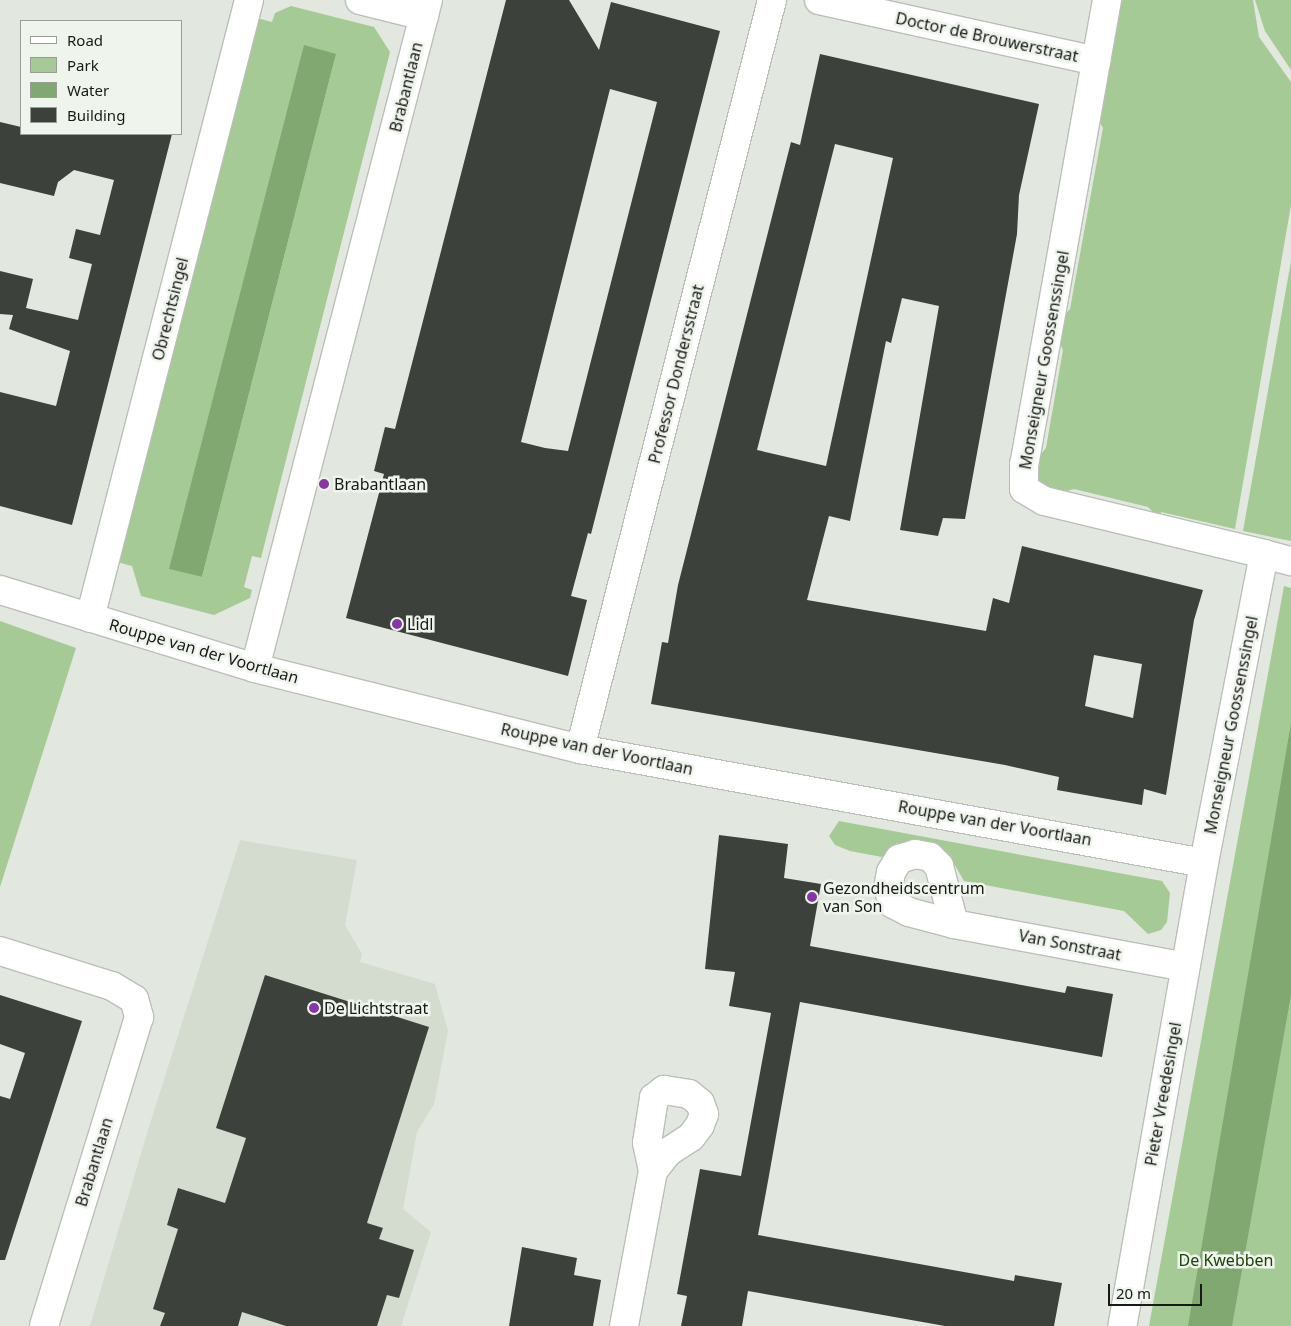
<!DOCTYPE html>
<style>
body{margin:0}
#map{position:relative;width:1291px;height:1326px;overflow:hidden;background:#e2e7e0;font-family:"Noto Sans",sans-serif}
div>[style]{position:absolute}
.built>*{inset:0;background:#d3dccf}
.green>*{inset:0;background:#a5ca95}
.water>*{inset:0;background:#82a871}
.building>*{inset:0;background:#3d413b}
.roads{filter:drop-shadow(1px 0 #bbbfb8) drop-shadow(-1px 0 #bbbfb8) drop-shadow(0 1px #bbbfb8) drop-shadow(0 -1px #bbbfb8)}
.street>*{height:28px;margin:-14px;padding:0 14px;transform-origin:14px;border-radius:14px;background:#fff}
.dots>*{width:14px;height:14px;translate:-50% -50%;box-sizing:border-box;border:2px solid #eff4ed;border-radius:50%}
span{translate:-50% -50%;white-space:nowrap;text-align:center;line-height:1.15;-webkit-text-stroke:5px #eff4ed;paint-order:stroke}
.street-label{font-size:16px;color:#181a18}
.poi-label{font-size:16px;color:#181a18}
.left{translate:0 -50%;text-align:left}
.park-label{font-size:16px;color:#1e4206}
.legend{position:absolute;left:20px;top:20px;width:162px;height:115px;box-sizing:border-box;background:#eff4ed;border:1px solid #999d98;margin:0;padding:6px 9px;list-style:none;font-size:15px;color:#181a18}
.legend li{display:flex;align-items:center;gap:10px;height:25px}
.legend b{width:25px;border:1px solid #999d98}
.scale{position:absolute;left:1108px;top:1284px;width:94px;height:22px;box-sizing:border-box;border:2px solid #181a18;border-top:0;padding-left:6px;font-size:15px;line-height:18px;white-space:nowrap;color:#181a18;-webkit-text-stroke:4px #eff4ed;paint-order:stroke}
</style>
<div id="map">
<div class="built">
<i style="clip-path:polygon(240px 840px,357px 860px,345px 925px,362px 954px,360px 962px,435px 984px,448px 1031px,434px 1104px,417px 1132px,403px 1209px,431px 1232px,401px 1326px,90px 1326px,148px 1130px)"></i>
</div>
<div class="green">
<i style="clip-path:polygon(1123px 0,1253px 0,1259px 37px,1291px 82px,1291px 205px,1235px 529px,1161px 512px,1160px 519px,1148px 507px,1074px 489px,1057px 494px,1041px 487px,1036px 478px,1034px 462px,1046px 448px,1063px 350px,1058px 338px,1060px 319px,1070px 309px,1103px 128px,1096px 115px,1115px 8px)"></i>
<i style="clip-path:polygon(1255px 0,1291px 0,1291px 70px,1265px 31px)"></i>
<i style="clip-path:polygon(evenodd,291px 6px,374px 27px,390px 52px,261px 558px,252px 556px,244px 587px,252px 590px,250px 598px,214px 615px,141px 596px,132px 566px,117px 562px,257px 18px,272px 22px,275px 13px,291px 6px,336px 54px,202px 577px,170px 569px,336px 54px)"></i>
<i style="clip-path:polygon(1291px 261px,1291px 541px,1243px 531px)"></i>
<i style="clip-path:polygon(1284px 586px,1291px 588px,1291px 1326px,1149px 1326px)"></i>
<i style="clip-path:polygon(0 621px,76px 648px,0 887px)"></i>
<i style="clip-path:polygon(839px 821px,1162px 881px,1170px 893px,1167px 922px,1161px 930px,1148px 934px,1124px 911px,964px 881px,948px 853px,920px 846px,897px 843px,882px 857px,850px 851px,835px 845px,829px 836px)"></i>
</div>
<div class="water">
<i style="clip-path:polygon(304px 45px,336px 54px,202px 577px,169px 569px)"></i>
<i style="clip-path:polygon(1291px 723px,1291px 995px,1232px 1326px,1188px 1326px)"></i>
</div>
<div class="building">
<i style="clip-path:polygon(evenodd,506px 0,569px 0,599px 50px,611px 2px,720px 31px,591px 534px,588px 533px,571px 596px,587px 600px,568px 676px,346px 618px,384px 474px,374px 471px,385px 427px,395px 429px,506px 0,610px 89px,657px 102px,568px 451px,545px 448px,521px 442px,610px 89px)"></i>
<i style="clip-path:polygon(evenodd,820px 54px,1039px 104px,1019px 195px,1017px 234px,965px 519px,943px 518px,938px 536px,900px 530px,939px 306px,902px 298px,891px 343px,886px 341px,850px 521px,829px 516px,807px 600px,986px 631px,993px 598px,1009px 603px,1022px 546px,1203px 590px,1194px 620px,1166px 795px,1144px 789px,1142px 805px,1057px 790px,1059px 777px,1005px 765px,651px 704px,662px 642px,668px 643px,678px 585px,791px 142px,800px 145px,820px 54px,835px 144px,893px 158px,826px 466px,757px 450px,835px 144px,820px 54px,1094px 655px,1142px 664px,1133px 718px,1085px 706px,1094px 655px)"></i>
<i style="clip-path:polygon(0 122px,21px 127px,21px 134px,172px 134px,72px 525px,0 506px,0 392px,56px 406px,70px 351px,9px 329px,13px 315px,0 314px,0 271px,33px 279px,26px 308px,78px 320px,92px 264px,69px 258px,76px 229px,100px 235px,114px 180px,74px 170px,58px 182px,54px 196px,0 183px)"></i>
<i style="clip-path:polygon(719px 835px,788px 844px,784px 878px,821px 884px,810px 946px,1065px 993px,1067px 986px,1113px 994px,1102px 1057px,800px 1002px,768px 1181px,758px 1235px,1014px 1281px,1015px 1275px,1062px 1283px,1054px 1326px,945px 1326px,748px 1291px,742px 1326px,681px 1326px,687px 1296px,677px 1294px,700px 1169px,741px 1176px,771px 1013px,729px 1006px,735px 972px,705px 969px)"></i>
<i style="clip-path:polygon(265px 975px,429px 1027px,367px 1223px,383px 1228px,379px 1239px,414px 1250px,399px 1298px,387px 1295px,377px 1326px,286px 1326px,242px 1312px,238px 1326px,160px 1326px,165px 1313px,153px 1309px,178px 1229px,167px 1225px,178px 1188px,225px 1203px,246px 1138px,216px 1128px)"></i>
<i style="clip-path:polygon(0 995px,82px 1021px,5px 1260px,0 1260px,0 1096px,10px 1099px,25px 1053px,0 1044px)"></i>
<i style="clip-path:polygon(522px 1247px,577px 1258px,574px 1275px,601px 1280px,593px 1326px,509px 1326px)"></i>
</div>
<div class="roads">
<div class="street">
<i style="left:360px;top:0;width:66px;rotate:14deg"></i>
<i style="left:819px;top:0;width:284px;rotate:12.4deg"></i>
<i style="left:1107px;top:0;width:471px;rotate:100.1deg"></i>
<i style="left:1024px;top:464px;width:25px;rotate:90deg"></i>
<i style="left:1024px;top:489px;width:23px;rotate:31deg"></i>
<i style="left:1044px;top:501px;width:226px;rotate:13.5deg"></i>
<i style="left:1264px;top:554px;width:315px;rotate:101deg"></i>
<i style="left:1204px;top:863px;width:470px;rotate:100deg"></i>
<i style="left:1264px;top:554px;width:28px;rotate:15deg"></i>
<i style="left:0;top:590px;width:267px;rotate:17deg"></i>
<i style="left:255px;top:668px;width:335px;rotate:14deg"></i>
<i style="left:580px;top:749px;width:634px;rotate:10.35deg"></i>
<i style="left:90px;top:618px;width:638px;rotate:-75.57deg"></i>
<i style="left:255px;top:668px;width:690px;rotate:-75.48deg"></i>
<i style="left:580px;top:749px;width:773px;rotate:-75.62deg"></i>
<i style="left:954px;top:924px;width:47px;rotate:-165.1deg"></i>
<i style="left:909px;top:912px;width:18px;rotate:-153deg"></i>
<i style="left:893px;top:904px;width:17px;rotate:-107deg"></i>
<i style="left:888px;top:888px;width:16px;rotate:-79deg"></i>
<i style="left:891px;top:872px;width:15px;rotate:-58deg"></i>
<i style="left:899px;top:859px;width:17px;rotate:-17deg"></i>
<i style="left:915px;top:854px;width:15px;rotate:11deg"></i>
<i style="left:930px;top:857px;width:13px;rotate:45deg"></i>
<i style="left:939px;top:866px;width:60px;rotate:75.5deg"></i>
<i style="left:954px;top:924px;width:235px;rotate:10.5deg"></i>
<i style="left:0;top:951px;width:117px;rotate:17.4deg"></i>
<i style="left:112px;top:986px;width:26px;rotate:31deg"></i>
<i style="left:134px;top:999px;width:19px;rotate:74deg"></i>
<i style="left:139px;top:1017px;width:323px;rotate:107.1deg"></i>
<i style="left:624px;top:1326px;width:158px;rotate:-79.4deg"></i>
<i style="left:653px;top:1171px;width:29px;rotate:-102deg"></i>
<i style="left:647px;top:1143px;width:46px;rotate:-81.2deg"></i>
<i style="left:654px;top:1098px;width:13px;rotate:-39deg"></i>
<i style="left:664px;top:1090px;width:25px;rotate:9deg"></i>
<i style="left:689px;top:1094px;width:14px;rotate:39deg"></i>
<i style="left:700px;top:1103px;width:12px;rotate:70deg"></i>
<i style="left:704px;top:1114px;width:12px;rotate:110deg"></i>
<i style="left:700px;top:1125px;width:15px;rotate:127deg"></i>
<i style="left:691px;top:1137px;width:27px;rotate:147deg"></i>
<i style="left:668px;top:1152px;width:24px;rotate:128deg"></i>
</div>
</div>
<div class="dots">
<i style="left:324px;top:484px;background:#8836a5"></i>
<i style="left:397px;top:624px;background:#8836a5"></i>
<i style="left:812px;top:897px;background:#8836a5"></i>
<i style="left:314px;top:1008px;background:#8836a5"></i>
</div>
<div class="street-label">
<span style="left:987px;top:37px;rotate:12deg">Doctor de Brouwerstraat</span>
<span style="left:406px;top:87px;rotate:-76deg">Brabantlaan</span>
<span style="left:170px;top:309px;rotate:-76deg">Obrechtsingel</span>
<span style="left:1044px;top:360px;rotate:-80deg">Monseigneur Goossenssingel</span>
<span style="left:676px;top:374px;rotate:-76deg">Professor Dondersstraat</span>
<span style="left:204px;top:651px;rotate:16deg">Rouppe van der Voortlaan</span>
<span style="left:1231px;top:725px;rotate:-79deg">Monseigneur Goossenssingel</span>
<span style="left:597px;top:749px;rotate:12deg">Rouppe van der Voortlaan</span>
<span style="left:995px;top:823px;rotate:10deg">Rouppe van der Voortlaan</span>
<span style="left:1070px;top:945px;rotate:11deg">Van Sonstraat</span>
<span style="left:1163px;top:1094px;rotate:-80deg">Pieter Vreedesingel</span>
<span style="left:94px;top:1162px;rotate:-73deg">Brabantlaan</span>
</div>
<div class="poi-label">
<span class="left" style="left:334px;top:484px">Brabantlaan</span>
<span class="left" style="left:407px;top:624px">Lidl</span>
<span class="left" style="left:823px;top:897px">Gezondheidscentrum<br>van Son</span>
<span class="left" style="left:324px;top:1008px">De Lichtstraat</span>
</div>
<div class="park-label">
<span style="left:1226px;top:1260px">De Kwebben</span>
</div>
<ul class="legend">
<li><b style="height:6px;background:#fff"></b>Road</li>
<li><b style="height:14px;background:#a5ca95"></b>Park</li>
<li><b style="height:14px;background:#82a871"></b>Water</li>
<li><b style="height:14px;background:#3d413b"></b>Building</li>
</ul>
<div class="scale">20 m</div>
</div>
